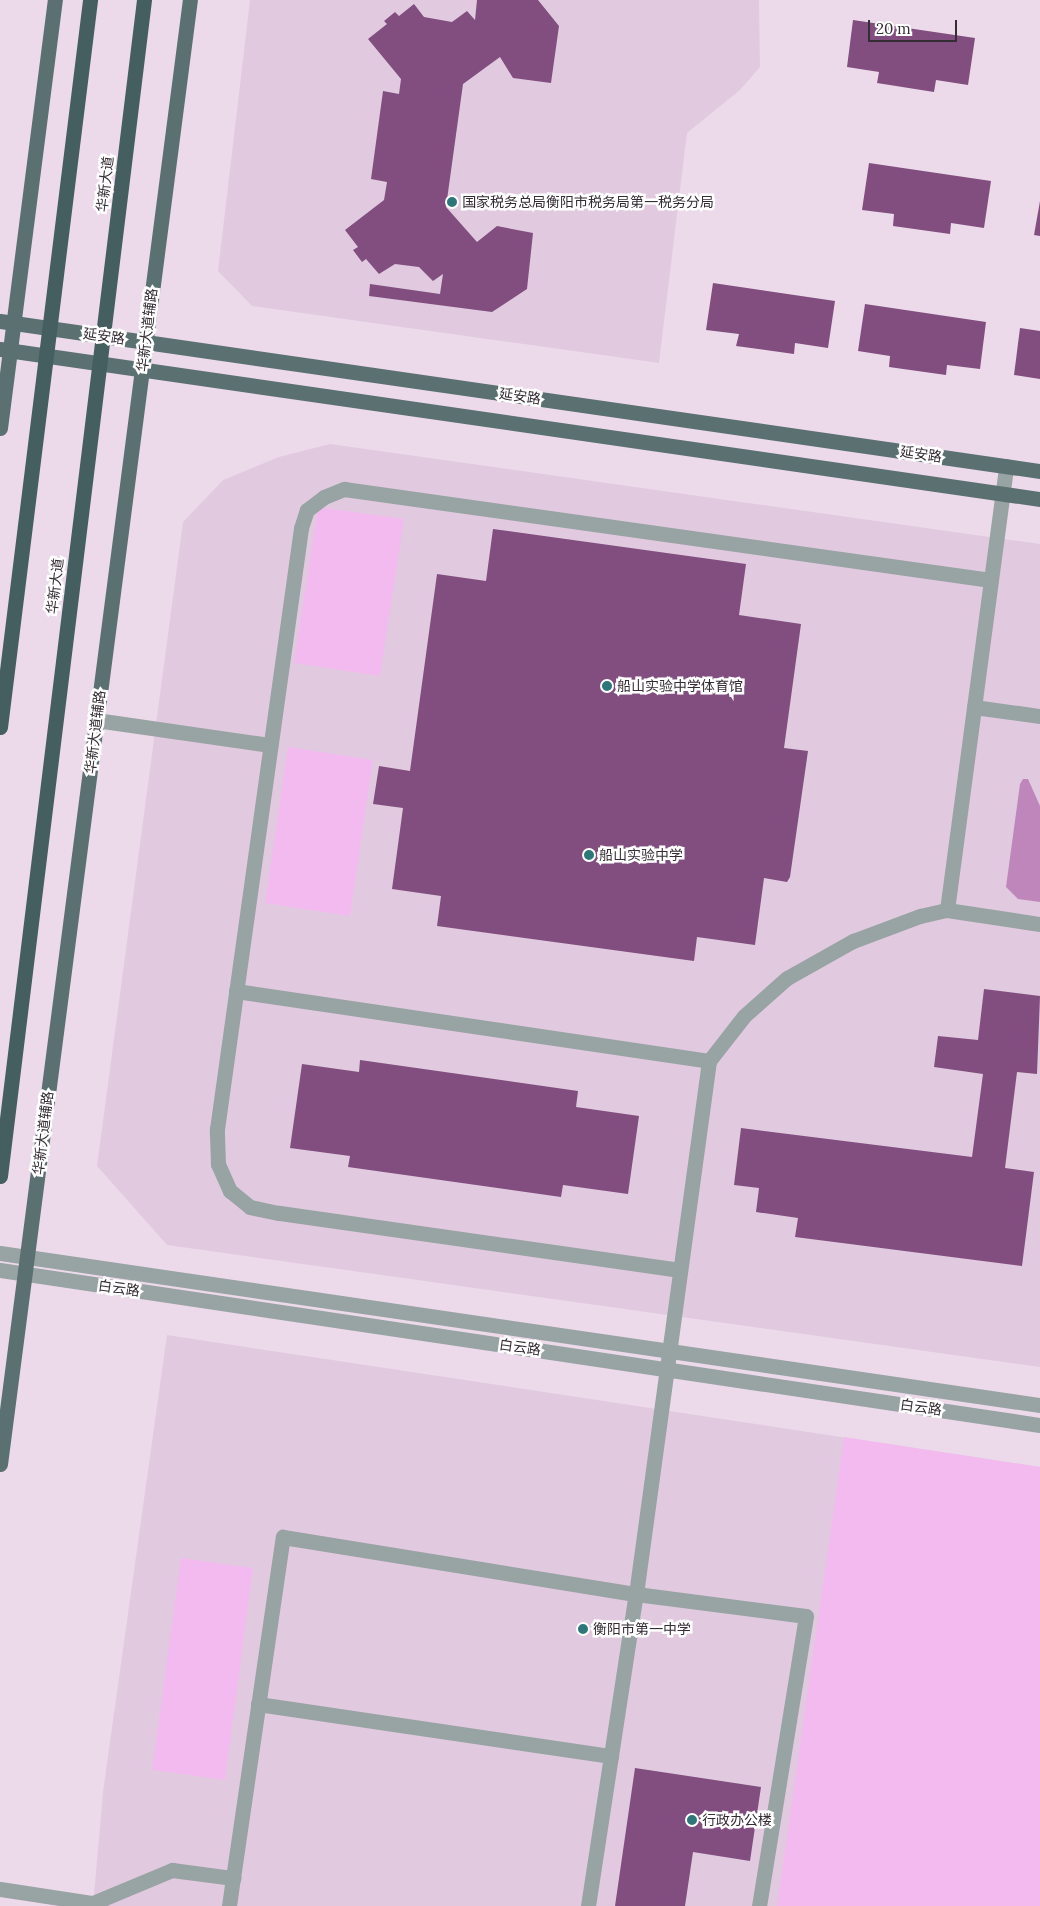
<!DOCTYPE html>
<meta charset="utf-8">
<style>
body{margin:0}
#map{position:relative;width:1040px;height:1906px;overflow:hidden;background:#ecdaeb;font-family:Lora,"Noto Sans SC",serif}
div>[style]{position:absolute}
.built>*{inset:0;background:#e1cadf}
.green>*{inset:0;background:#f3baef}
.water>*{inset:0;background:#be86bb}
.building>*{inset:0;background:#814e7f}
.minor>*{height:15px;margin:-7.5px;padding:0 7.5px;transform-origin:7.5px;border-radius:7.5px;background:#98a3a4}
.major>*{height:15px;margin:-7.5px;padding:0 7.5px;transform-origin:7.5px;border-radius:7.5px;background:#5b7071}
.highway>*{height:15px;margin:-7.5px;padding:0 7.5px;transform-origin:7.5px;border-radius:7.5px;background:#455e5f}
.dots>*{width:14px;height:14px;translate:-50% -50%;box-sizing:border-box;border:2px solid #fff;border-radius:50%}
span{translate:-50% -50%;white-space:nowrap;text-align:center;line-height:1.15;-webkit-text-stroke:5px #fff;paint-order:stroke}
.street-label{font-size:14px;color:#342d34}
.poi-label{font-size:14px;color:#342d34}
.left{translate:0 -50%;text-align:left}
.scale{position:absolute;left:868px;top:20px;width:89px;height:22px;box-sizing:border-box;border:2px solid #342d34;border-top:0;padding-left:6px;font-size:15px;line-height:18px;white-space:nowrap;color:#342d34;-webkit-text-stroke:4px #fff;paint-order:stroke}
</style>
<div id="map">
<div class="built">
<i style="clip-path:polygon(250px 0,759px 0,760px 67px,740px 90px,687px 133px,659px 363px,252px 306px,218px 271px)"></i>
<i style="clip-path:polygon(330px 444px,1040px 544px,1040px 1367px,167px 1245px,97px 1166px,183px 522px,223px 480px,279px 457px)"></i>
<i style="clip-path:polygon(167px 1335px,1040px 1467px,1040px 1906px,93px 1906px,103px 1792px)"></i>
</div>
<div class="green">
<i style="clip-path:polygon(318px 507px,404px 519px,380px 676px,294px 663px)"></i>
<i style="clip-path:polygon(288px 747px,373px 760px,350px 916px,265px 903px)"></i>
<i style="clip-path:polygon(844px 1437px,1040px 1467px,1040px 1906px,777px 1906px)"></i>
<i style="clip-path:polygon(181px 1558px,253px 1568px,225px 1780px,152px 1770px)"></i>
</div>
<div class="water">
<i style="clip-path:polygon(1023px 779px,1028px 779px,1040px 806px,1040px 902px,1018px 899px,1006px 887px,1020px 784px)"></i>
</div>
<div class="building">
<i style="clip-path:polygon(477px 0,538px 0,559px 26px,551px 83px,513px 78px,500px 57px,463px 84px,446px 207px,477px 242px,497px 226px,533px 233px,527px 289px,492px 312px,369px 296px,370px 284px,440px 294px,443px 274px,433px 281px,419px 267px,395px 264px,379px 274px,366px 259px,362px 262px,353px 250px,358px 247px,345px 230px,384px 200px,387px 182px,371px 179px,383px 91px,399px 94px,401px 79px,368px 39px,387px 24px,384px 21px,395px 12px,399px 16px,414px 4px,424px 17px,452px 22px,467px 11px,475px 20px)"></i>
<i style="clip-path:polygon(853px 20px,975px 38px,968px 85px,936px 80px,934px 92px,877px 83px,879px 72px,847px 67px)"></i>
<i style="clip-path:polygon(869px 163px,991px 181px,984px 228px,951px 223px,950px 234px,893px 226px,894px 214px,862px 210px)"></i>
<i style="clip-path:polygon(1040px 201px,1040px 236px,1034px 235px)"></i>
<i style="clip-path:polygon(713px 283px,835px 301px,828px 348px,795px 343px,794px 354px,736px 346px,739px 334px,706px 330px)"></i>
<i style="clip-path:polygon(865px 304px,986px 322px,980px 369px,947px 365px,946px 375px,889px 367px,890px 356px,858px 351px)"></i>
<i style="clip-path:polygon(1020px 328px,1040px 331px,1040px 379px,1014px 375px)"></i>
<i style="clip-path:polygon(493px 529px,746px 564px,739px 615px,801px 624px,784px 748px,808px 751px,790px 877px,787px 882px,764px 878px,755px 945px,697px 937px,694px 961px,437px 926px,441px 896px,392px 889px,403px 808px,373px 804px,379px 766px,410px 771px,437px 574px,486px 581px)"></i>
<i style="clip-path:polygon(984px 989px,1040px 996px,1037px 1074px,1017px 1072px,1005px 1168px,1034px 1172px,1022px 1266px,795px 1237px,798px 1218px,756px 1212px,759px 1188px,734px 1185px,741px 1128px,972px 1157px,983px 1074px,934px 1067px,938px 1036px,978px 1040px)"></i>
<i style="clip-path:polygon(360px 1060px,578px 1091px,576px 1107px,639px 1116px,628px 1194px,563px 1185px,561px 1197px,348px 1167px,350px 1156px,290px 1148px,302px 1064px,359px 1072px)"></i>
<i style="clip-path:polygon(635px 1768px,761px 1787px,750px 1861px,693px 1852px,685px 1906px,615px 1906px)"></i>
</div>
<div class="minor">
<i style="left:974px;top:707px;width:67px;rotate:7.8deg"></i>
<i style="left:96px;top:720px;width:176px;rotate:8.2deg"></i>
<i style="left:947px;top:910px;width:448px;rotate:-82.4deg"></i>
<i style="left:236px;top:991px;width:478px;rotate:8.4deg"></i>
<i style="left:0;top:1253px;width:1051px;rotate:8.32deg"></i>
<i style="left:0;top:1270px;width:1051px;rotate:8.48deg"></i>
<i style="left:680px;top:1270px;width:406px;rotate:-171.9deg"></i>
<i style="left:278px;top:1213px;width:29px;rotate:-168deg"></i>
<i style="left:250px;top:1207px;width:26px;rotate:-141deg"></i>
<i style="left:230px;top:1191px;width:30px;rotate:-114deg"></i>
<i style="left:218px;top:1164px;width:35px;rotate:-92deg"></i>
<i style="left:217px;top:1129px;width:607px;rotate:-82.04deg"></i>
<i style="left:301px;top:528px;width:19px;rotate:-72deg"></i>
<i style="left:307px;top:510px;width:21px;rotate:-37deg"></i>
<i style="left:324px;top:497px;width:22px;rotate:-22deg"></i>
<i style="left:344px;top:489px;width:653px;rotate:8.01deg"></i>
<i style="left:258px;top:1704px;width:357px;rotate:8.4deg"></i>
<i style="left:0;top:1889px;width:94px;rotate:8.6deg"></i>
<i style="left:93px;top:1903px;width:86px;rotate:-22.7deg"></i>
<i style="left:172px;top:1870px;width:62px;rotate:7.5deg"></i>
<i style="left:233px;top:1878px;width:345px;rotate:-81.7deg"></i>
<i style="left:283px;top:1537px;width:358px;rotate:9.2deg"></i>
<i style="left:636px;top:1594px;width:538px;rotate:-82.2deg"></i>
<i style="left:709px;top:1061px;width:57px;rotate:-52.1deg"></i>
<i style="left:744px;top:1016px;width:57px;rotate:-41.5deg"></i>
<i style="left:787px;top:978px;width:76px;rotate:-29.3deg"></i>
<i style="left:853px;top:941px;width:72px;rotate:-20.5deg"></i>
<i style="left:920px;top:916px;width:28px;rotate:-13deg"></i>
<i style="left:947px;top:910px;width:94px;rotate:8.6deg"></i>
<i style="left:229px;top:1906px;width:28px;rotate:-82deg"></i>
<i style="left:588px;top:1906px;width:316px;rotate:-81.3deg"></i>
<i style="left:636px;top:1594px;width:171px;rotate:7.4deg"></i>
<i style="left:806px;top:1616px;width:294px;rotate:99.2deg"></i>
</div>
<div class="major">
<i style="left:0;top:321px;width:1051px;rotate:8.21deg"></i>
<i style="left:0;top:349px;width:1051px;rotate:8.21deg"></i>
<i style="left:0;top:428px;width:432px;rotate:-82.7deg"></i>
<i style="left:0;top:1464px;width:1476px;rotate:-82.61deg"></i>
</div>
<div class="highway">
<i style="left:0;top:727px;width:733px;rotate:-82.94deg"></i>
<i style="left:0;top:1176px;width:1185px;rotate:-83.02deg"></i>
</div>
<div class="dots">
<i style="left:452px;top:202px;background:#2d777a"></i>
<i style="left:607px;top:686px;background:#2d777a"></i>
<i style="left:589px;top:855px;background:#2d777a"></i>
<i style="left:583px;top:1629px;background:#2d777a"></i>
<i style="left:692px;top:1820px;background:#2d777a"></i>
</div>
<div class="street-label">
<span style="left:105px;top:184px;rotate:-83deg">华新大道</span>
<span style="left:147px;top:330px;rotate:-83deg">华新大道辅路</span>
<span style="left:104px;top:336px;rotate:8deg">延安路</span>
<span style="left:520px;top:396px;rotate:8deg">延安路</span>
<span style="left:921px;top:454px;rotate:8deg">延安路</span>
<span style="left:55px;top:586px;rotate:-83deg">华新大道</span>
<span style="left:95px;top:732px;rotate:-83deg">华新大道辅路</span>
<span style="left:43px;top:1133px;rotate:-83deg">华新大道辅路</span>
<span style="left:119px;top:1288px;rotate:8deg">白云路</span>
<span style="left:520px;top:1347px;rotate:8deg">白云路</span>
<span style="left:921px;top:1407px;rotate:8deg">白云路</span>
</div>
<div class="poi-label">
<span class="left" style="left:462px;top:202px">国家税务总局衡阳市税务局第一税务分局</span>
<span class="left" style="left:617px;top:686px">船山实验中学体育馆</span>
<span class="left" style="left:599px;top:855px">船山实验中学</span>
<span class="left" style="left:593px;top:1629px">衡阳市第一中学</span>
<span class="left" style="left:702px;top:1820px">行政办公楼</span>
</div>
<div class="scale">20 m</div>
</div>
